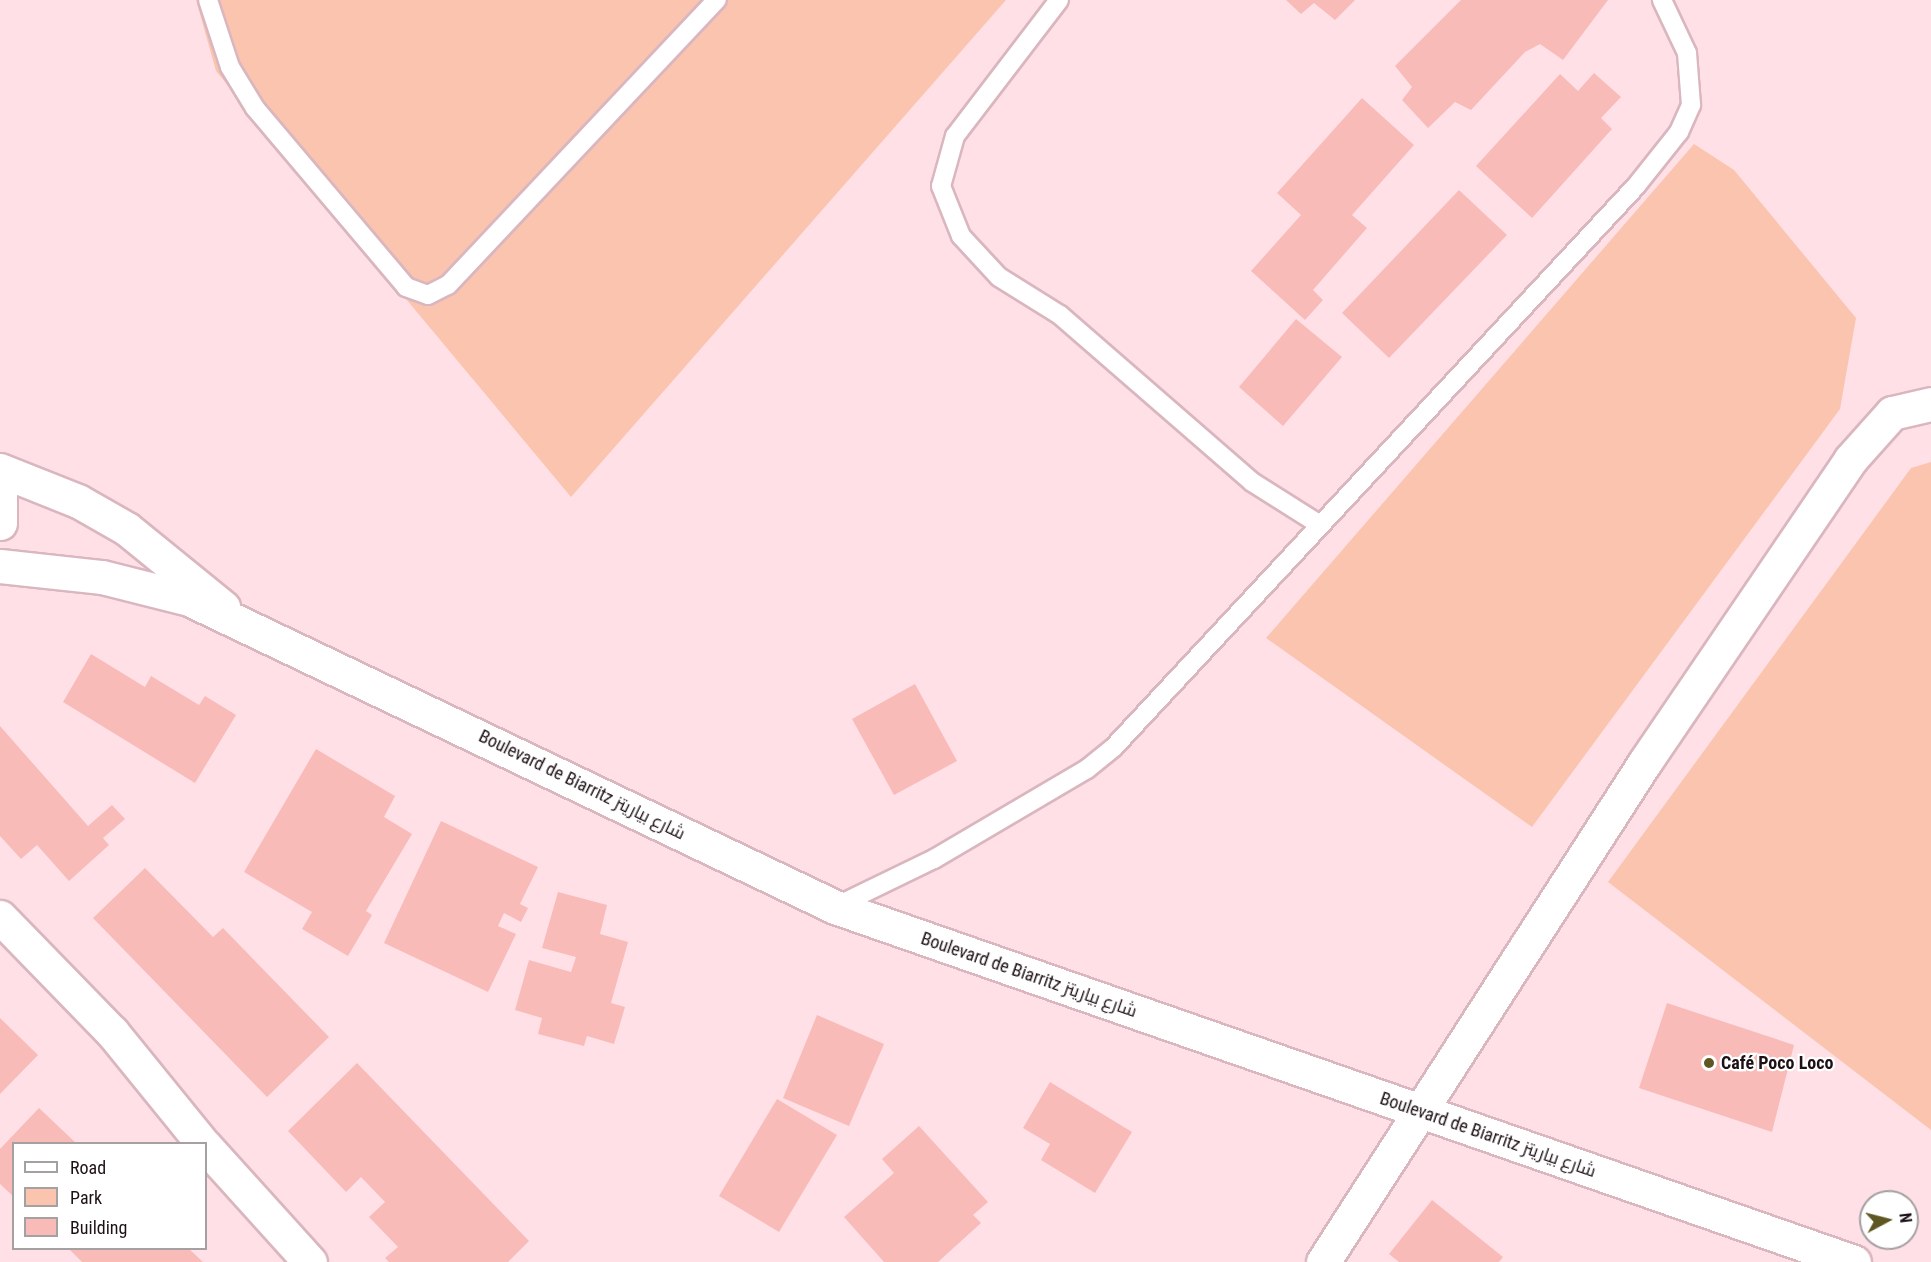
<!DOCTYPE html>
<meta charset="utf-8">
<style>
body{margin:0}
#map{position:relative;width:1931px;height:1262px;overflow:hidden;background:#ffe0e7;font-family:"Roboto Condensed",Cairo,sans-serif}
div>[style]{position:absolute}
.green>*{inset:0;background:#fbc4ae}
.building>*{inset:0;background:#f8bbb8}
.roads{filter:drop-shadow(2px 0 #dab6bf) drop-shadow(-2px 0 #dab6bf) drop-shadow(0 2px #dab6bf) drop-shadow(0 -2px #dab6bf)}
.lane>*{height:18px;margin:-9px;padding:0 9px;transform-origin:9px;border-radius:9px;background:#fff}
.street>*{height:33px;margin:-16.5px;padding:0 16.5px;transform-origin:16.5px;border-radius:16.5px;background:#fff}
.secondary>*{height:33px;margin:-16.5px;padding:0 16.5px;transform-origin:16.5px;border-radius:16.5px;background:#fff}
.dots>*{width:16px;height:16px;translate:-50% -50%;box-sizing:border-box;border:3px solid #fff;border-radius:50%}
span{translate:-50% -50%;white-space:nowrap;text-align:center;line-height:1.15;-webkit-text-stroke:4.5px #fff;paint-order:stroke}
.street-label{font-size:18px;color:#1e1115}
.poi-label{font-size:18px;color:#1e1115;font-weight:700}
.left{translate:0 -50%;text-align:left}
.legend{position:absolute;left:12px;top:1142px;width:195px;height:108px;box-sizing:border-box;background:#fff;border:2px solid #a5a0a1;margin:0;padding:8px 10px;list-style:none;font-size:18px;color:#1e1115}
.legend li{display:flex;align-items:center;gap:12px;height:30px}
.legend b{width:30px;border:2px solid #a5a0a1}
.north{position:absolute;left:1859px;top:1190px;width:60px;height:60px;box-sizing:border-box;background:#fff;border:2px solid #a5a0a1;border-radius:50%;rotate:83deg;font-size:16px;font-weight:700;line-height:24px;text-align:center;color:#1e1115}
.north::after{content:'';display:block;margin:auto;width:21px;height:27px;background:#5e5723;clip-path:polygon(50% 0,100% 100%,50% 72%,0 100%)}
</style>
<div id="map">
<div class="green">
<i style="clip-path:polygon(196px 0,1006px 0,571px 497px,216px 71px)"></i>
<i style="clip-path:polygon(1694px 144px,1734px 170px,1856px 318px,1840px 409px,1532px 827px,1266px 638px)"></i>
<i style="clip-path:polygon(1931px 462px,1931px 1130px,1608px 882px,1911px 468px)"></i>
</div>
<div class="building">
<i style="clip-path:polygon(1286px 0,1355px 0,1335px 20px,1314px 3px,1301px 14px)"></i>
<i style="clip-path:polygon(1461px 0,1608px 0,1563px 60px,1540px 44px,1525px 52px,1471px 110px,1455px 102px,1428px 128px,1402px 100px,1412px 87px,1395px 66px)"></i>
<i style="clip-path:polygon(1594px 73px,1621px 97px,1601px 118px,1612px 129px,1532px 218px,1476px 166px,1560px 74px,1578px 91px)"></i>
<i style="clip-path:polygon(1362px 98px,1414px 145px,1352px 215px,1367px 228px,1313px 290px,1323px 300px,1305px 320px,1251px 271px,1301px 215px,1277px 193px)"></i>
<i style="clip-path:polygon(1459px 190px,1507px 235px,1389px 358px,1342px 313px)"></i>
<i style="clip-path:polygon(1296px 319px,1342px 357px,1283px 426px,1239px 387px)"></i>
<i style="clip-path:polygon(91px 654px,145px 687px,151px 676px,199px 705px,205px 696px,236px 715px,195px 783px,63px 702px)"></i>
<i style="clip-path:polygon(915px 684px,957px 761px,894px 795px,852px 719px)"></i>
<i style="clip-path:polygon(0 726px,88px 826px,112px 805px,125px 819px,103px 838px,109px 845px,69px 881px,37px 845px,21px 859px,0 836px)"></i>
<i style="clip-path:polygon(316px 749px,395px 796px,384px 817px,412px 834px,366px 911px,372px 915px,348px 956px,302px 929px,312px 912px,244px 872px)"></i>
<i style="clip-path:polygon(441px 821px,538px 867px,520px 904px,528px 908px,521px 922px,504px 913px,498px 926px,516px 934px,488px 992px,384px 943px)"></i>
<i style="clip-path:polygon(145px 868px,213px 937px,223px 928px,329px 1037px,267px 1097px,93px 918px)"></i>
<i style="clip-path:polygon(558px 892px,607px 905px,600px 934px,628px 942px,611px 1003px,625px 1007px,614px 1044px,587px 1036px,584px 1046px,538px 1034px,542px 1018px,515px 1010px,529px 960px,571px 972px,576px 957px,542px 948px)"></i>
<i style="clip-path:polygon(1667px 1003px,1794px 1045px,1772px 1132px,1639px 1088px)"></i>
<i style="clip-path:polygon(817px 1015px,884px 1044px,849px 1126px,783px 1098px)"></i>
<i style="clip-path:polygon(0 1018px,38px 1055px,0 1094px)"></i>
<i style="clip-path:polygon(357px 1063px,529px 1241px,508px 1262px,389px 1262px,385px 1258px,398px 1247px,369px 1217px,385px 1202px,361px 1177px,346px 1192px,288px 1131px)"></i>
<i style="clip-path:polygon(1050px 1082px,1132px 1132px,1095px 1193px,1041px 1160px,1050px 1144px,1023px 1128px)"></i>
<i style="clip-path:polygon(777px 1099px,837px 1135px,779px 1232px,719px 1196px)"></i>
<i style="clip-path:polygon(39px 1108px,77px 1144px,14px 1144px,14px 1197px,0 1184px,0 1149px)"></i>
<i style="clip-path:polygon(919px 1126px,988px 1202px,973px 1215px,981px 1223px,938px 1262px,884px 1262px,844px 1217px,894px 1173px,882px 1159px)"></i>
<i style="clip-path:polygon(1432px 1200px,1503px 1257px,1499px 1262px,1399px 1262px,1389px 1254px)"></i>
<i style="clip-path:polygon(68px 1248px,188px 1248px,203px 1262px,82px 1262px)"></i>
</div>
<div class="roads">
<div class="lane">
<i style="left:208px;top:0;width:71px;rotate:71.8deg"></i>
<i style="left:230px;top:67px;width:48px;rotate:58.6deg"></i>
<i style="left:255px;top:108px;width:234px;rotate:49.8deg"></i>
<i style="left:406px;top:287px;width:23px;rotate:20deg"></i>
<i style="left:428px;top:295px;width:22px;rotate:-27deg"></i>
<i style="left:448px;top:285px;width:392px;rotate:-46.7deg"></i>
<i style="left:1059px;top:0;width:171px;rotate:127.4deg"></i>
<i style="left:955px;top:136px;width:52px;rotate:105.6deg"></i>
<i style="left:941px;top:186px;width:54px;rotate:68.2deg"></i>
<i style="left:961px;top:236px;width:56px;rotate:47.2deg"></i>
<i style="left:999px;top:277px;width:72px;rotate:31.9deg"></i>
<i style="left:1060px;top:315px;width:254px;rotate:41deg"></i>
<i style="left:1252px;top:482px;width:77px;rotate:32.2deg"></i>
<i style="left:835px;top:907px;width:110px;rotate:-25.9deg"></i>
<i style="left:934px;top:859px;width:178px;rotate:-30.5deg"></i>
<i style="left:1087px;top:769px;width:35px;rotate:-39deg"></i>
<i style="left:1114px;top:747px;width:766px;rotate:-47.06deg"></i>
<i style="left:1636px;top:186px;width:69px;rotate:-51.5deg"></i>
<i style="left:1679px;top:132px;width:30px;rotate:-66deg"></i>
<i style="left:1691px;top:105px;width:52px;rotate:-94.4deg"></i>
<i style="left:1687px;top:53px;width:59px;rotate:-115.3deg"></i>
</div>
<div class="street">
<i style="left:0;top:917px;width:161px;rotate:45.8deg"></i>
<i style="left:112px;top:1032px;width:144px;rotate:50.9deg"></i>
<i style="left:206px;top:1147px;width:155px;rotate:47.9deg"></i>
<i style="left:1323px;top:1262px;width:595px;rotate:-57.22deg"></i>
<i style="left:1645px;top:762px;width:365px;rotate:-55.8deg"></i>
<i style="left:1850px;top:460px;width:63px;rotate:-48.2deg"></i>
<i style="left:1892px;top:413px;width:40px;rotate:-13deg"></i>
</div>
<div class="secondary">
<i style="left:0;top:470px;width:84px;rotate:21.7deg"></i>
<i style="left:78px;top:501px;width:56px;rotate:29.7deg"></i>
<i style="left:127px;top:529px;width:124px;rotate:39.1deg"></i>
<i style="left:0;top:490px;width:33px;rotate:90deg"></i>
<i style="left:0;top:566px;width:103px;rotate:6.2deg"></i>
<i style="left:102px;top:577px;width:90px;rotate:14.2deg"></i>
<i style="left:189px;top:599px;width:716px;rotate:25.49deg"></i>
<i style="left:835px;top:907px;width:1079px;rotate:19.21deg"></i>
</div>
</div>
<div class="dots">
<i style="left:1709px;top:1063px;background:#5e5723"></i>
</div>
<div class="street-label">
<span style="left:582px;top:785px;rotate:26deg">Boulevard de Biarritz شارع بياريتز</span>
<span style="left:1029px;top:975px;rotate:19deg">Boulevard de Biarritz شارع بياريتز</span>
<span style="left:1488px;top:1135px;rotate:19deg">Boulevard de Biarritz شارع بياريتز</span>
</div>
<div class="poi-label">
<span class="left" style="left:1721px;top:1063px">Café Poco Loco</span>
</div>
<ul class="legend">
<li><b style="height:8px;background:#fff"></b>Road</li>
<li><b style="height:16px;background:#fbc4ae"></b>Park</li>
<li><b style="height:16px;background:#f8bbb8"></b>Building</li>
</ul>
<div class="north">N</div>
</div>
